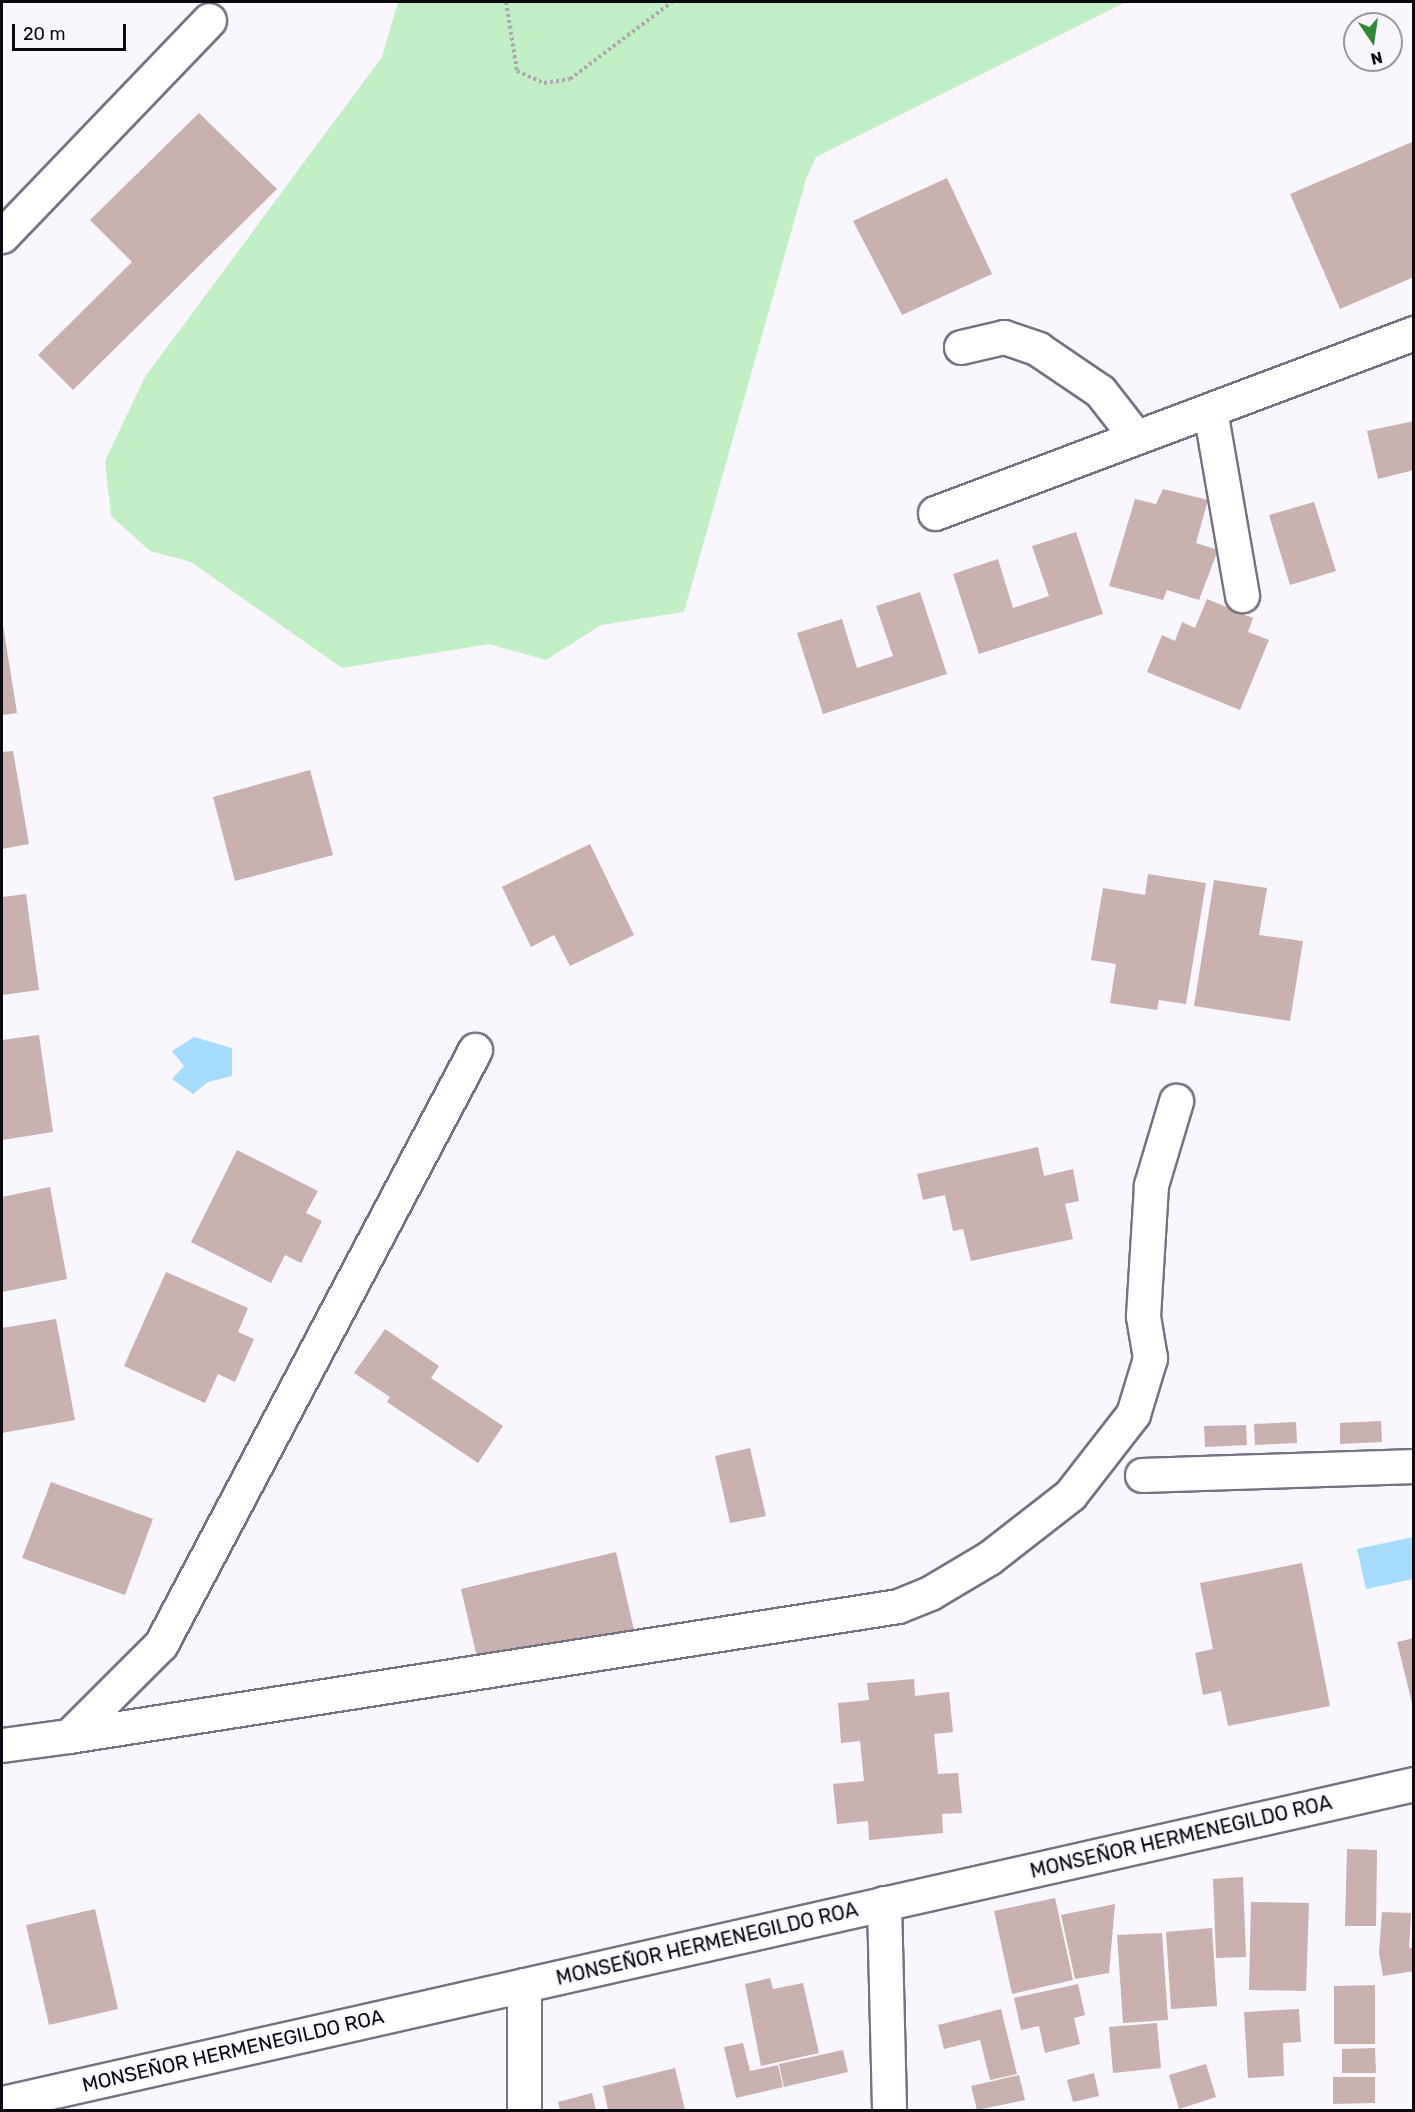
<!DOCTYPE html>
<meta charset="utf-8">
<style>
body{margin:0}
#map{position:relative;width:1415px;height:2112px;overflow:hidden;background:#f9f6fe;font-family:Rubik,sans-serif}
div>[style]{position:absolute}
.green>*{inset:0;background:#c2efc5}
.water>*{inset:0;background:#a6dcfb}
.building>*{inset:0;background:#c8b1af}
.path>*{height:4px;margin-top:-2px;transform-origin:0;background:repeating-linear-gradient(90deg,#aca9b1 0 3px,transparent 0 6px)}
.roads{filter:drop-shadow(2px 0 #777283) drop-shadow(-2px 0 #777283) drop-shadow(0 2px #777283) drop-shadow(0 -2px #777283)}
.minor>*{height:33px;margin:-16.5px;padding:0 16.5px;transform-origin:16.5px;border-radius:16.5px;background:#fff}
span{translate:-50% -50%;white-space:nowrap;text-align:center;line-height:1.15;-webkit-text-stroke:5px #f9f6fe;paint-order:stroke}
.street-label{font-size:20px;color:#0c0a11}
.frame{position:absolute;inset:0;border:3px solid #0c0a11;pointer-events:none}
.north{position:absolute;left:1343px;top:12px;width:60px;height:60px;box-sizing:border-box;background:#f9f6fe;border:2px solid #9a989f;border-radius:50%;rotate:167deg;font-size:16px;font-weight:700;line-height:24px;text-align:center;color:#0c0a11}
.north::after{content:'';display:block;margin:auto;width:21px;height:27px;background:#318938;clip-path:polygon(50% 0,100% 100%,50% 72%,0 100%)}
.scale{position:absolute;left:12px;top:24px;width:114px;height:27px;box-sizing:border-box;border:3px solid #0c0a11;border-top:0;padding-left:8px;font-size:18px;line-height:21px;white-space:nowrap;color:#0c0a11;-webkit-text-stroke:4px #f9f6fe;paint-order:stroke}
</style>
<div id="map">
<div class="green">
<i style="clip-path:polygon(398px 2px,1126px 2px,816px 157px,806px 179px,684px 612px,601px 625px,546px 660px,489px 644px,342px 668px,191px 562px,150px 551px,111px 516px,105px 461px,145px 377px,382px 57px)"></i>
</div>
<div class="water">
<i style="clip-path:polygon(194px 1037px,232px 1048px,232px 1076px,208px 1082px,193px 1094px,172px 1079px,184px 1066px,172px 1051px)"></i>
<i style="clip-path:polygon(1413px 1537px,1413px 1579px,1366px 1589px,1357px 1549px)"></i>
</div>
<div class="building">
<i style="clip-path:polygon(199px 113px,277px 189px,73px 390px,38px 355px,132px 262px,90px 220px)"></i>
<i style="clip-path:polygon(1412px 142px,1414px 277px,1340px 309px,1290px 194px)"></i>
<i style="clip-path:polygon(947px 178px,992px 274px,902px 315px,853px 221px)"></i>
<i style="clip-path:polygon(1414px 421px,1414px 470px,1378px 479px,1367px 431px)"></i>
<i style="clip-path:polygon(1163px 489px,1208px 500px,1196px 543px,1218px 550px,1199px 600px,1167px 590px,1163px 600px,1109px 586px,1135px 499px,1156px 504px)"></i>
<i style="clip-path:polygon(1314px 502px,1336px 571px,1290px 585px,1269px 515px)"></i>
<i style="clip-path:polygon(1076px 532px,1103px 614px,979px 654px,953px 574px,998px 559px,1013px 608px,1049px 596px,1032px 546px)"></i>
<i style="clip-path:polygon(920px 592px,947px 674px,823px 714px,797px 633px,842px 619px,857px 668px,893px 656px,876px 606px)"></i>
<i style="clip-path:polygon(1207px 599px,1253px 618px,1248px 632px,1269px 640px,1240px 710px,1147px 672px,1162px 635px,1175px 641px,1182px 622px,1195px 628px)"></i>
<i style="clip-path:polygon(2px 619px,17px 713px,2px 715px)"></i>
<i style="clip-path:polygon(13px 751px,29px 844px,2px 849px,2px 752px)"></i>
<i style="clip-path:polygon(310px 770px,333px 855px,235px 881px,213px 797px)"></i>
<i style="clip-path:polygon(590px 844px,634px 935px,570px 966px,554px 935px,531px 947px,502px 887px)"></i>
<i style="clip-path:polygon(1148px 874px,1206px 883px,1186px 1004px,1159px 1000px,1157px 1010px,1110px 1003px,1116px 964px,1091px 960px,1103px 888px,1145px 895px)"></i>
<i style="clip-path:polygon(1214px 880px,1267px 888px,1259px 935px,1303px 941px,1290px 1021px,1194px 1006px)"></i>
<i style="clip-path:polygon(26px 894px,39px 990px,2px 995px,2px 897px)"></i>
<i style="clip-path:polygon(39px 1035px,53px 1132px,2px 1140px,2px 1040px)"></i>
<i style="clip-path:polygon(1038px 1147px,1044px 1176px,1073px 1169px,1079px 1201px,1065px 1204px,1073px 1239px,971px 1261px,963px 1229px,953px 1231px,945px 1195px,923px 1200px,917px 1174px)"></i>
<i style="clip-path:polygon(237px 1150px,318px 1191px,306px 1213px,322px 1221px,301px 1263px,285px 1255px,271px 1283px,191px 1242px)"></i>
<i style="clip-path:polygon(50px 1187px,67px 1279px,2px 1292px,2px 1197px)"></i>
<i style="clip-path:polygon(166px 1272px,248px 1308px,238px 1332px,254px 1339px,235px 1382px,218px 1374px,205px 1403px,124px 1366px)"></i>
<i style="clip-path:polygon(56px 1319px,75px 1420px,2px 1433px,2px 1328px)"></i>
<i style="clip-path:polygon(385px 1329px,439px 1366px,431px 1378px,503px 1426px,478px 1463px,387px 1402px,390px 1397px,354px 1373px)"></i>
<i style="clip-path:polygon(1381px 1421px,1382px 1442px,1340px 1444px,1340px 1423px)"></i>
<i style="clip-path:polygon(1296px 1422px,1297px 1443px,1255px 1445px,1254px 1424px)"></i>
<i style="clip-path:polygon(1246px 1425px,1247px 1445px,1205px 1447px,1204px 1426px)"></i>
<i style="clip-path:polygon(750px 1448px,766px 1516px,730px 1523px,715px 1456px)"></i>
<i style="clip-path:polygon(51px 1482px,153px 1519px,125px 1595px,22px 1558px)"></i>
<i style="clip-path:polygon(616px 1552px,634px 1630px,479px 1666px,461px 1589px)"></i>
<i style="clip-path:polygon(1302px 1563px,1330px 1706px,1228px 1726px,1221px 1691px,1203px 1695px,1195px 1653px,1213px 1649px,1200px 1583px)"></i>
<i style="clip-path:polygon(1414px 1638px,1414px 1707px,1413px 1707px,1397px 1642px)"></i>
<i style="clip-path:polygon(914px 1679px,915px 1696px,949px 1692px,953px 1732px,934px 1734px,938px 1774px,958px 1773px,962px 1813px,942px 1814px,943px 1833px,869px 1840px,868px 1821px,837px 1824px,833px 1784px,864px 1781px,860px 1741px,841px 1743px,838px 1703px,869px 1700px,867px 1683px)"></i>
<i style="clip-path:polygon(1347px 1849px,1377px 1850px,1376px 1926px,1345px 1926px)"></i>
<i style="clip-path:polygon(1243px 1877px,1246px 1957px,1216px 1958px,1213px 1879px)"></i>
<i style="clip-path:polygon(1055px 1898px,1073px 1980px,1012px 1994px,994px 1911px)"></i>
<i style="clip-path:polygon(1251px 1902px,1309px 1903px,1306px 1991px,1249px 1990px)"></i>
<i style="clip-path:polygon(1115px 1904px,1109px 1973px,1075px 1979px,1061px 1915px)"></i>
<i style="clip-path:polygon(95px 1909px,118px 2009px,49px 2025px,26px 1925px)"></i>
<i style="clip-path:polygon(1382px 1912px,1411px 1913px,1409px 1948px,1414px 1947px,1414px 1971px,1383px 1976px,1379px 1953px)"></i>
<i style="clip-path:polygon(1212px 1928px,1217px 2006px,1171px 2009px,1166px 1932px)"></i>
<i style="clip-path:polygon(1162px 1933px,1168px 2020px,1123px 2023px,1117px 1935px)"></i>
<i style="clip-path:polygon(770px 1978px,773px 1989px,803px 1983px,819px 2053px,761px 2066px,745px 1984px)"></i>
<i style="clip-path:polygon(1078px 1984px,1085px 2015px,1074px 2018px,1080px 2044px,1045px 2053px,1039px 2026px,1021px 2030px,1014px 1998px)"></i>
<i style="clip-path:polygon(1375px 1985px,1375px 2044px,1334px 2044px,1334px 1986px)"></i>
<i style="clip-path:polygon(1001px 2009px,1017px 2074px,990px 2080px,980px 2040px,944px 2049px,938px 2025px)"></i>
<i style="clip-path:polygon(1299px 2009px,1301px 2042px,1283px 2043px,1284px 2076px,1248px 2078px,1244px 2012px)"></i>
<i style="clip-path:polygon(1157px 2023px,1161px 2068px,1113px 2073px,1109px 2027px)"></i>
<i style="clip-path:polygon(743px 2043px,750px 2071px,778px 2065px,783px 2087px,736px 2098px,724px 2047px)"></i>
<i style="clip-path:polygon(1375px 2048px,1376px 2073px,1342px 2073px,1342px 2049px)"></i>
<i style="clip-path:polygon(843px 2050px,848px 2072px,784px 2087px,779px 2064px)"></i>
<i style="clip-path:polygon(1206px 2064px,1216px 2097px,1179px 2109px,1169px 2075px)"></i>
<i style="clip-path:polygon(675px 2068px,685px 2110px,608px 2110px,603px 2086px)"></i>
<i style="clip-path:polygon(1094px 2073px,1099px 2096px,1073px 2102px,1067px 2080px)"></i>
<i style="clip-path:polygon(1019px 2075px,1025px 2100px,977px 2110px,971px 2086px)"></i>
<i style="clip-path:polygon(1333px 2077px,1375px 2077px,1375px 2103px,1333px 2104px)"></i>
<i style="clip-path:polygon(592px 2093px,596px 2110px,560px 2110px,558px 2102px)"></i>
</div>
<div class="path">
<i style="left:506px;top:2px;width:70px;rotate:80.9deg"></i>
<i style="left:517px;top:71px;width:30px;rotate:24deg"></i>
<i style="left:544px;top:83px;width:26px;rotate:-9deg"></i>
<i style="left:570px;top:79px;width:128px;rotate:-37deg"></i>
</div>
<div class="roads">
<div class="minor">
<i style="left:2px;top:236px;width:299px;rotate:-46.2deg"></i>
<i style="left:961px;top:347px;width:44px;rotate:-13.1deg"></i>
<i style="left:1004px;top:337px;width:36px;rotate:19deg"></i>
<i style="left:1038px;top:349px;width:75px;rotate:34.1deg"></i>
<i style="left:1100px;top:391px;width:58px;rotate:52deg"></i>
<i style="left:1210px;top:410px;width:188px;rotate:80.2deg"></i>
<i style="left:935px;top:513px;width:512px;rotate:-20.6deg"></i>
<i style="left:1142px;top:1475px;width:272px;rotate:-1.9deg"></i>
<i style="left:69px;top:1736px;width:839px;rotate:-8.91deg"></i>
<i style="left:898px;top:1606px;width:35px;rotate:-22deg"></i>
<i style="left:930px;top:1593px;width:69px;rotate:-30.7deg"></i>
<i style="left:989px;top:1558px;width:103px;rotate:-37.9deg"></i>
<i style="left:1070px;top:1495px;width:103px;rotate:-52.1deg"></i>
<i style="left:1133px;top:1414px;width:59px;rotate:-73.1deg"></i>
<i style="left:1150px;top:1358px;width:43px;rotate:-99.5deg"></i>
<i style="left:1143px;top:1316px;width:131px;rotate:-86.5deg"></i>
<i style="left:1151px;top:1185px;width:88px;rotate:-73.4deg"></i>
<i style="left:2px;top:1745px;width:68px;rotate:-7.7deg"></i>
<i style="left:69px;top:1736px;width:130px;rotate:-45deg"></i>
<i style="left:161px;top:1644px;width:672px;rotate:-62.14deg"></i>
<i style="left:884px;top:1903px;width:207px;rotate:88.6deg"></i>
<i style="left:524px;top:1985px;width:125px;rotate:90deg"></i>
<i style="left:2px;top:2103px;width:1448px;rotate:-12.73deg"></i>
</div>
</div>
<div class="street-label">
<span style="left:1181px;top:1837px;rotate:-13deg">MONSEÑOR HERMENEGILDO ROA</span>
<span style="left:707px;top:1944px;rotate:-13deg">MONSEÑOR HERMENEGILDO ROA</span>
<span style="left:233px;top:2051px;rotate:-13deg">MONSEÑOR HERMENEGILDO ROA</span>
</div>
<div class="frame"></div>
<div class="north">N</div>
<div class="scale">20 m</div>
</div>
